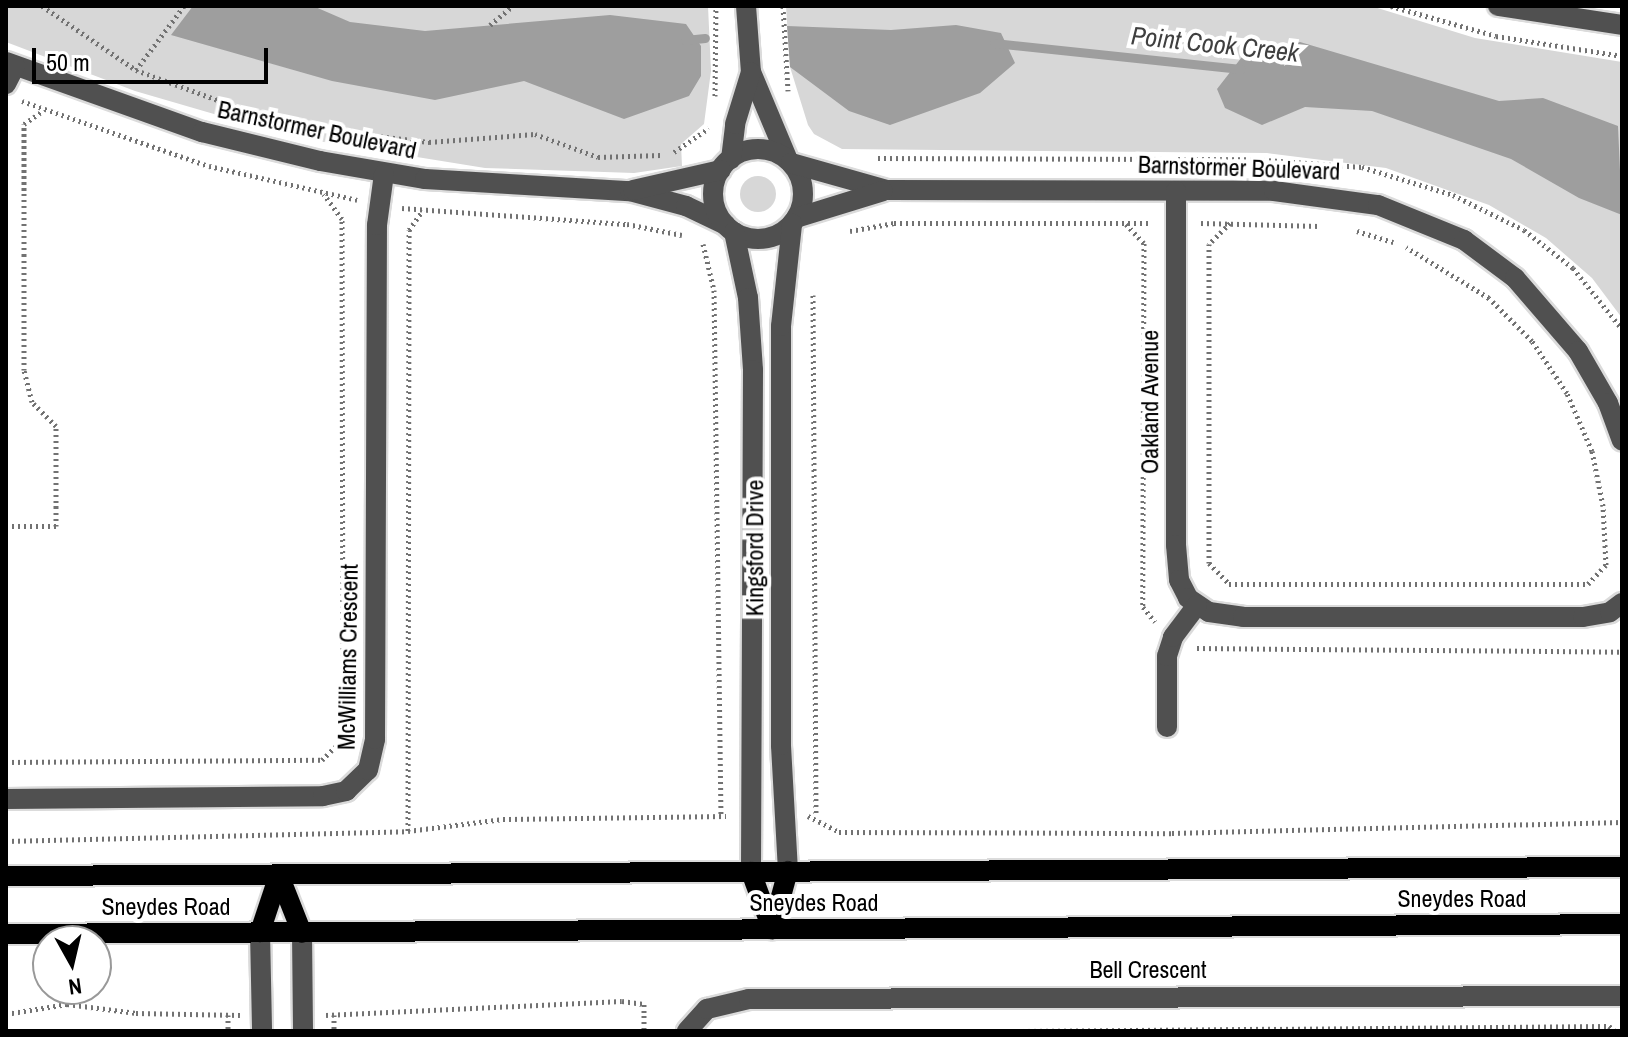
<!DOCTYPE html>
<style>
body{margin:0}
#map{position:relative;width:1628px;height:1037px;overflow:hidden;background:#fff;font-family:"Archivo Narrow",sans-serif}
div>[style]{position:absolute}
.green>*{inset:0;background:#d7d7d7}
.round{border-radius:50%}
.water>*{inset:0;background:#9e9e9e}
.stream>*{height:9px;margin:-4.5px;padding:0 4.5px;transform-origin:4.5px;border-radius:4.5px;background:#9e9e9e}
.path>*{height:5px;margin-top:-2.5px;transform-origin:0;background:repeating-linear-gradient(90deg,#727272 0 2px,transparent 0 6px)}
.roads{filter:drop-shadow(2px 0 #dbdbdb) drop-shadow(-2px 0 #dbdbdb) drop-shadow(0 2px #dbdbdb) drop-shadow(0 -2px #dbdbdb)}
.minor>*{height:20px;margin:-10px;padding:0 10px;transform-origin:10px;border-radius:10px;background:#505050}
.minor>.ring{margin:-10px;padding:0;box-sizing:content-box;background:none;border:20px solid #505050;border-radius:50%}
.major>*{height:20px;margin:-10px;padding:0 10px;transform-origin:10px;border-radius:10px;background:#000}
span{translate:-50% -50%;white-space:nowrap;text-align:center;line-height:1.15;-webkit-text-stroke:8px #fff;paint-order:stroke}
.street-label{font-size:24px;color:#000}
.water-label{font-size:26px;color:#3f3f3f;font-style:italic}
.frame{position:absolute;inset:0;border:8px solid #000;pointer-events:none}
.north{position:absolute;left:32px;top:925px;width:80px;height:80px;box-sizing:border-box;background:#fff;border:2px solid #999;border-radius:50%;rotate:172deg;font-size:22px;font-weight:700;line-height:32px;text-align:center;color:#000}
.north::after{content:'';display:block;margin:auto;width:28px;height:36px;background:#000;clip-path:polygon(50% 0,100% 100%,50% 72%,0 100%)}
.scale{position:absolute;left:32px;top:48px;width:236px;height:36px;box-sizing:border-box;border:4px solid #000;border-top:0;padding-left:10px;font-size:24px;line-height:28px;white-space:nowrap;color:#000;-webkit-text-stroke:6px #fff;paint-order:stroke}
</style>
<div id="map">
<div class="green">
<i style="clip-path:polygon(6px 6px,708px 6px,711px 71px,704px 124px,681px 144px,682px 166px,634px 173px,485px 168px,293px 137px,135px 91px,6px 42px)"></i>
<i style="clip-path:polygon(786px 6px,1371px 6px,1475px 38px,1622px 62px,1622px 318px,1592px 278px,1546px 238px,1489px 205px,1386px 168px,1267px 153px,842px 149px,814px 134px,808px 125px,790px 67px)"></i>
<i class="round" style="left:740px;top:176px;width:36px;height:36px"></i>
</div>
<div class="water">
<i style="clip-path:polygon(193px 6px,313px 6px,350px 22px,425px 31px,610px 15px,686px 24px,701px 46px,701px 76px,689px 96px,624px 119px,524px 81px,435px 100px,332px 81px,171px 35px)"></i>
<i style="clip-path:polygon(956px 25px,1001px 33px,1015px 63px,980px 93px,890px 125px,849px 111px,790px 67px,787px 26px,891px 30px)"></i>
<i style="clip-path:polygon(1300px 42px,1499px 101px,1543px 98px,1618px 126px,1622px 215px,1579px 198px,1511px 159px,1372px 111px,1305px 107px,1262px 125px,1225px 108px,1217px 89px,1245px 53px)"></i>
</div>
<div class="stream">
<i style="left:685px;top:40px;width:20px;rotate:-6deg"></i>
<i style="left:994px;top:43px;width:248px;rotate:6deg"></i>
</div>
<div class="path">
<i style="left:42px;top:6px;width:114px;rotate:34.2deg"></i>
<i style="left:136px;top:70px;width:104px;rotate:20.2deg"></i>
<i style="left:234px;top:106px;width:102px;rotate:14.2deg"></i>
<i style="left:333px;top:131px;width:97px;rotate:6.5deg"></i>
<i style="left:429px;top:142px;width:106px;rotate:-4.3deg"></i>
<i style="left:535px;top:134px;width:67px;rotate:20.1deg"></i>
<i style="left:598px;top:157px;width:63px;rotate:-1.8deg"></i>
<i style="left:783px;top:6px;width:85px;rotate:86.6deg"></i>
<i style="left:1391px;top:6px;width:109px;rotate:15.9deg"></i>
<i style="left:1496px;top:36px;width:128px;rotate:9deg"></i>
<i style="left:490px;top:25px;width:30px;rotate:-40deg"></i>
<i style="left:136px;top:70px;width:80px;rotate:-53.1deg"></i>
<i style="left:715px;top:96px;width:90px;rotate:-89.4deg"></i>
<i style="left:22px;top:101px;width:198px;rotate:19.2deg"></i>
<i style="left:209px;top:166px;width:152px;rotate:12.9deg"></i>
<i style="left:674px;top:152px;width:42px;rotate:-34.4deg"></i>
<i style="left:878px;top:158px;width:373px;rotate:0.2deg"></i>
<i style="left:1251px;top:159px;width:111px;rotate:4.1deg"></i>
<i style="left:1362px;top:167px;width:95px;rotate:17.1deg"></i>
<i style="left:1453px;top:195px;width:79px;rotate:26.2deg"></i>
<i style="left:1524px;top:230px;width:62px;rotate:37.8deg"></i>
<i style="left:1573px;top:268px;width:78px;rotate:51.2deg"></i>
<i style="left:402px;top:208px;width:226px;rotate:4.1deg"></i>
<i style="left:627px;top:224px;width:56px;rotate:11.3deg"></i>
<i style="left:1201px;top:223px;width:118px;rotate:1.5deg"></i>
<i style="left:1230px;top:223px;width:30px;rotate:135deg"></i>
<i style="left:1209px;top:244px;width:319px;rotate:90deg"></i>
<i style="left:1209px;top:563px;width:29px;rotate:46deg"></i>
<i style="left:1229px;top:584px;width:359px"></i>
<i style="left:1588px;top:584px;width:26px;rotate:-47deg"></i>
<i style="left:1606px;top:565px;width:59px;rotate:-92.9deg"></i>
<i style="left:1603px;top:506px;width:56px;rotate:-101.3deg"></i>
<i style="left:1592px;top:451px;width:63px;rotate:-113.3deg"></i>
<i style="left:1567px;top:393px;width:63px;rotate:-123.9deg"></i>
<i style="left:1532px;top:341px;width:61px;rotate:-135deg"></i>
<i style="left:1489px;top:298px;width:97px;rotate:-148.4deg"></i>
<i style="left:1126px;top:224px;width:26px;rotate:47deg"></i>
<i style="left:1144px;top:243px;width:364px;rotate:90.2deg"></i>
<i style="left:1143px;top:607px;width:19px;rotate:51deg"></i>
<i style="left:850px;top:231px;width:45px;rotate:-10.3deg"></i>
<i style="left:894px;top:223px;width:257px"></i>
<i style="left:1357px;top:231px;width:38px;rotate:17deg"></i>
<i style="left:703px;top:244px;width:47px;rotate:76.6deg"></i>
<i style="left:714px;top:290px;width:526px;rotate:89.24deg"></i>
<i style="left:813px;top:295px;width:521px;rotate:89.67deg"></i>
<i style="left:6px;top:526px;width:50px"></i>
<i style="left:56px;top:526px;width:100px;rotate:-90deg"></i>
<i style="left:56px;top:426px;width:34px;rotate:-135deg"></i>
<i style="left:32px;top:402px;width:33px;rotate:-104deg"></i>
<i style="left:24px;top:370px;width:246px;rotate:-90deg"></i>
<i style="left:24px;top:124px;width:24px;rotate:-35deg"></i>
<i style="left:1197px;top:648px;width:425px;rotate:0.5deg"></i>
<i style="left:6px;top:762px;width:316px;rotate:-0.4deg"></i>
<i style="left:322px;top:760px;width:30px;rotate:-45deg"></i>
<i style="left:343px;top:739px;width:520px;rotate:-90.11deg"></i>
<i style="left:342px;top:219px;width:31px;rotate:-126deg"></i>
<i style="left:808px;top:816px;width:35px;rotate:27deg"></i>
<i style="left:839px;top:832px;width:333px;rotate:0.2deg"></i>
<i style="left:1172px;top:833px;width:450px;rotate:-1.4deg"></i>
<i style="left:408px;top:831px;width:601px;rotate:-89.9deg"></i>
<i style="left:409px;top:230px;width:24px;rotate:-55deg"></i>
<i style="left:6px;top:841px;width:402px;rotate:-1.4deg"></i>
<i style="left:408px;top:831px;width:96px;rotate:-7.2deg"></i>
<i style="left:503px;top:819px;width:223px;rotate:-0.8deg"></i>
<i style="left:6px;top:1014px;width:62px;rotate:-9.3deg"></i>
<i style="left:67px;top:1004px;width:70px;rotate:7.4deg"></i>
<i style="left:136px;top:1013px;width:104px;rotate:1.1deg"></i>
<i style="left:228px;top:1015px;width:16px;rotate:90deg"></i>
<i style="left:326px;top:1015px;width:296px;rotate:-2.7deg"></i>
<i style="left:622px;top:1001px;width:22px;rotate:8deg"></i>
<i style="left:644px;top:1004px;width:27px;rotate:90deg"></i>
<i style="left:334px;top:1015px;width:16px;rotate:90deg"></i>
<i style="left:1022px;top:1031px;width:587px;rotate:-0.49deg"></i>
<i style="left:1609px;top:1026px;width:8px;rotate:40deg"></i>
</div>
<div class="roads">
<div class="minor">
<i style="left:746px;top:6px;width:66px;rotate:85.7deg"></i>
<i style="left:751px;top:72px;width:95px;rotate:67.2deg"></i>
<i style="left:1498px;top:6px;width:125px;rotate:8.7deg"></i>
<i style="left:6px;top:62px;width:208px;rotate:19.7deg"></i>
<i style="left:202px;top:132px;width:122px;rotate:13.8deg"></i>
<i style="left:320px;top:161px;width:107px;rotate:9.7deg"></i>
<i style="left:425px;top:179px;width:205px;rotate:3.4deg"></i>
<i style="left:630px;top:191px;width:58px;rotate:15deg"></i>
<i style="left:686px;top:206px;width:44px;rotate:25.4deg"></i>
<i style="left:6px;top:84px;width:20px;rotate:-63deg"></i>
<i class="ring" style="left:713px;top:149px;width:70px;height:70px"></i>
<i style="left:731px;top:159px;width:35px;rotate:-83deg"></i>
<i style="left:735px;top:124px;width:54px;rotate:-72.9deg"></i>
<i style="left:791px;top:163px;width:100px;rotate:15.7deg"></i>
<i style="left:887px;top:190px;width:387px;rotate:0.1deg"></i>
<i style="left:1274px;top:191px;width:105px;rotate:7.7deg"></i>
<i style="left:1378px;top:205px;width:93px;rotate:22.1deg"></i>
<i style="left:1464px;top:240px;width:64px;rotate:36.7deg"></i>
<i style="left:1515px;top:278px;width:96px;rotate:49.2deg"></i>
<i style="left:1578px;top:351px;width:60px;rotate:60deg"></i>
<i style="left:1608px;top:403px;width:40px;rotate:69.8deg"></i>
<i style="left:633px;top:190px;width:90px;rotate:-12.8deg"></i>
<i style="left:1176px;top:191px;width:354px;rotate:90deg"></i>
<i style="left:1176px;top:545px;width:35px;rotate:85deg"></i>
<i style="left:1179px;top:580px;width:20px;rotate:63deg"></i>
<i style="left:1188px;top:598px;width:25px;rotate:34deg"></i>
<i style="left:1209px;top:612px;width:34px;rotate:8deg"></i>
<i style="left:1243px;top:617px;width:340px"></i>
<i style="left:1583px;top:617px;width:27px;rotate:-10deg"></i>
<i style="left:1610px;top:612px;width:15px;rotate:-37deg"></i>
<i style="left:796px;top:218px;width:91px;rotate:-17.2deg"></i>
<i style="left:734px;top:232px;width:67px;rotate:78deg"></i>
<i style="left:748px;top:298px;width:72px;rotate:86deg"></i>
<i style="left:753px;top:370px;width:502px;rotate:90.23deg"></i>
<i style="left:1167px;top:727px;width:71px;rotate:-90deg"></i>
<i style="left:1167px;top:656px;width:20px;rotate:-72deg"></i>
<i style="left:1173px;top:637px;width:40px;rotate:-53deg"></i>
<i style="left:6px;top:799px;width:317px;rotate:-0.5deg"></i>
<i style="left:323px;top:796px;width:24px;rotate:-12deg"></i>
<i style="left:346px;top:791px;width:30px;rotate:-44deg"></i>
<i style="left:368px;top:770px;width:32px;rotate:-77deg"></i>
<i style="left:375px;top:739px;width:514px;rotate:-89.78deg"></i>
<i style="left:377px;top:225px;width:51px;rotate:-82.2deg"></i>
<i style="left:788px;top:871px;width:126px;rotate:-93.2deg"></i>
<i style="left:781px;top:745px;width:419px;rotate:-90deg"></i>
<i style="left:781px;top:326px;width:103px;rotate:-83.8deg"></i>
<i style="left:260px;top:932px;width:99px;rotate:88.8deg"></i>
<i style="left:302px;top:933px;width:98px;rotate:89.4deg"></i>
<i style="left:687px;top:1031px;width:30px;rotate:-48deg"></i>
<i style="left:707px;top:1009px;width:43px;rotate:-13.4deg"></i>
<i style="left:749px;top:999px;width:873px;rotate:-0.2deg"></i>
</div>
<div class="major">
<i style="left:751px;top:872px;width:61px;rotate:69.8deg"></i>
<i style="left:279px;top:875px;width:62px;rotate:68.4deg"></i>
<i style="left:6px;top:876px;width:1616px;rotate:-0.32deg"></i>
<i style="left:772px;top:929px;width:60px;rotate:-74.6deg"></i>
<i style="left:260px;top:932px;width:60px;rotate:-71.6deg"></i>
<i style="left:6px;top:934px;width:1616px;rotate:-0.35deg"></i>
</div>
</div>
<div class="street-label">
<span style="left:317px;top:130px;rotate:12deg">Barnstormer Boulevard</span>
<span style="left:1239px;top:168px;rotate:2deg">Barnstormer Boulevard</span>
<span style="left:1150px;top:402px;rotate:-90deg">Oakland Avenue</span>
<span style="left:755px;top:548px;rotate:-90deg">Kingsford Drive</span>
<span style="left:348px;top:657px;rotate:-89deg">McWilliams Crescent</span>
<span style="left:1462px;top:899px">Sneydes Road</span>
<span style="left:814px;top:903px">Sneydes Road</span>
<span style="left:166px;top:907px">Sneydes Road</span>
<span style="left:1148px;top:970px">Bell Crescent</span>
</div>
<div class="water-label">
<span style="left:1215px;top:44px;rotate:6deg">Point Cook Creek</span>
</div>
<div class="frame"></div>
<div class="north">N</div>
<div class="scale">50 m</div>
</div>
